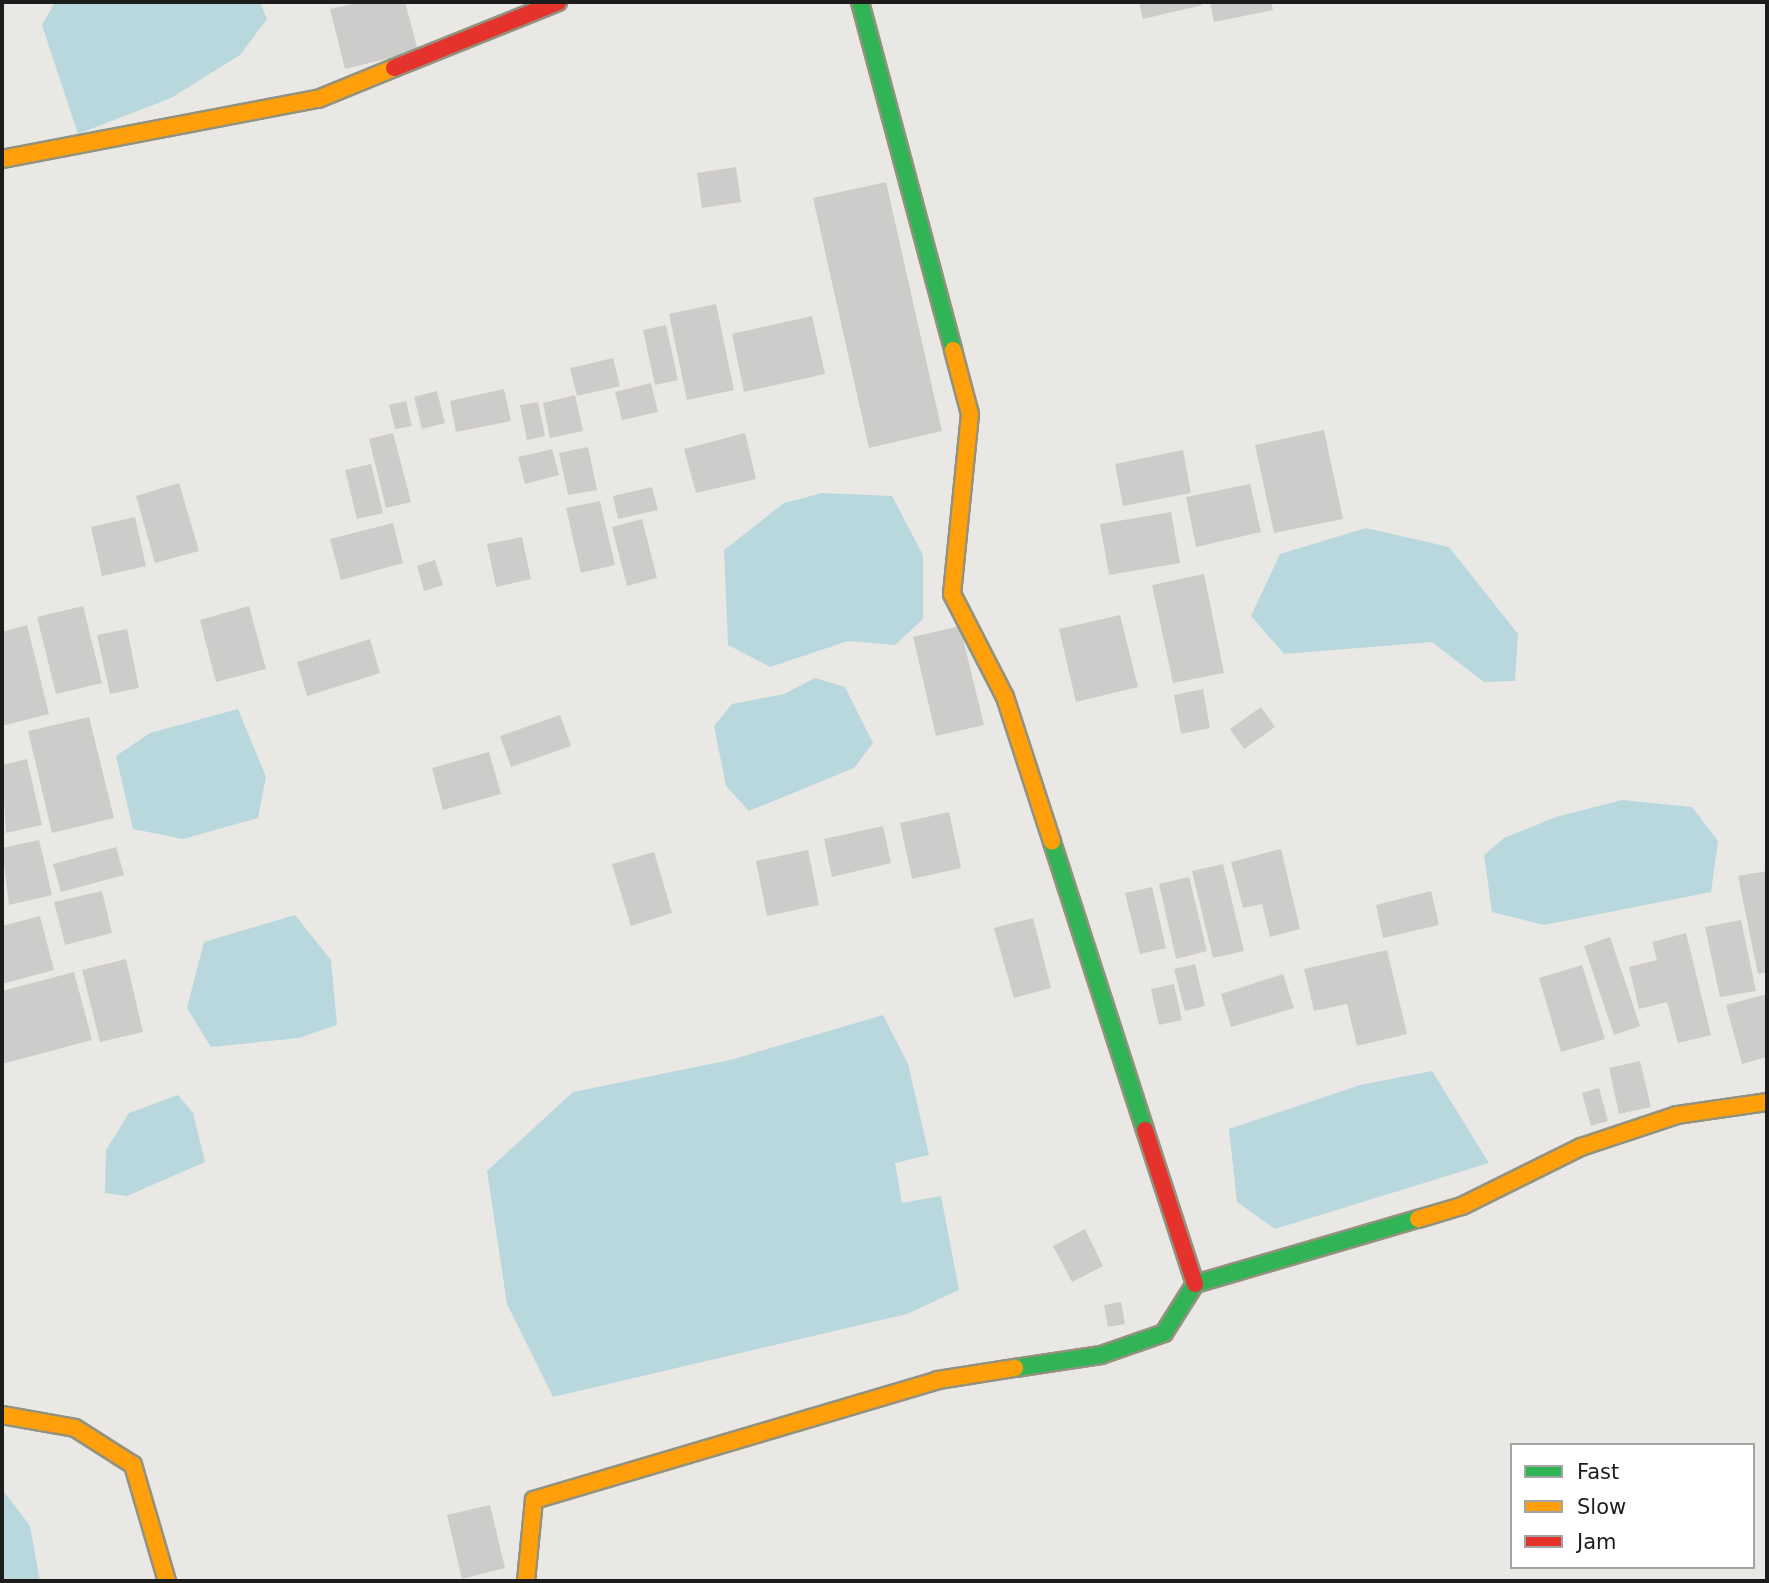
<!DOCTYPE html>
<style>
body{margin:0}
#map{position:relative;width:1769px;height:1583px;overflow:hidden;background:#eae8e5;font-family:"DejaVu Sans",sans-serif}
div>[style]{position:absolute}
.water>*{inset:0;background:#b9d8dd}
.building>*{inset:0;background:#ceccca}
.roads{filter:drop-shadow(2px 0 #93927e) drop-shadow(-2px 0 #93927e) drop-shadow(0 2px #93927e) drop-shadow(0 -2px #93927e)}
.fast>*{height:16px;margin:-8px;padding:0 8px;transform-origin:8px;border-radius:8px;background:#30b455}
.slow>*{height:16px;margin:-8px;padding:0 8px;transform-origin:8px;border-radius:8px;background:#ff9f0a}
.jam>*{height:16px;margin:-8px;padding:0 8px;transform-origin:8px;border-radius:8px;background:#e5322d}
span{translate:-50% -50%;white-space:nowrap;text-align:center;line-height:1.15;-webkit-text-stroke:7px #fff;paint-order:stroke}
.frame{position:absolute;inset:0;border:4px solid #1c1c1c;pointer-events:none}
.legend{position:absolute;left:1510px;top:1443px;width:245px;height:126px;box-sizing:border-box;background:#fff;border:2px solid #a4a4a4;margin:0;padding:9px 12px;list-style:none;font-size:21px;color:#1c1c1c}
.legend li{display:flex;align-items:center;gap:14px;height:35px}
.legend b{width:35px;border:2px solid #a4a4a4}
</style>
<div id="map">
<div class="water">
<i style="clip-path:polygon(55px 2px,260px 2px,267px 19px,240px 55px,171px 98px,78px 134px,42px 25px)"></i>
<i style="clip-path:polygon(822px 493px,892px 496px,923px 555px,923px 619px,895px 645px,848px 641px,770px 667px,728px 645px,724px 550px,784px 503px)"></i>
<i style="clip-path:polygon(1366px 528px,1449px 547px,1518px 634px,1515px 681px,1484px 682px,1432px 642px,1284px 654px,1251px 616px,1280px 554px)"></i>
<i style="clip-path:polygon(815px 678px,845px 687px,873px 743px,854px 768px,749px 811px,726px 786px,714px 726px,732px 704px,784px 694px)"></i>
<i style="clip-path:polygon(238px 709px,266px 777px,258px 818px,183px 839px,133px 829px,116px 756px,150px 733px)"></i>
<i style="clip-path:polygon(1622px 800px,1692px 807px,1718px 841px,1711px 892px,1544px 925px,1492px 912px,1484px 855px,1504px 838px,1556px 817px)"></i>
<i style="clip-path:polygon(295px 915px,331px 960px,337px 1025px,299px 1038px,211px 1047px,187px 1008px,204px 942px)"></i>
<i style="clip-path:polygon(883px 1015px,908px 1064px,929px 1155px,895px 1163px,902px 1203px,941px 1196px,959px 1290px,907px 1314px,553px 1397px,507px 1304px,487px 1171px,573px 1092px,730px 1060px)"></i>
<i style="clip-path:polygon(1432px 1071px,1489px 1163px,1275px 1229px,1237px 1202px,1229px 1129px,1360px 1085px)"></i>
<i style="clip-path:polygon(178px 1095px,193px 1113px,205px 1162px,127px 1196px,105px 1193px,106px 1150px,129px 1113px)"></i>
<i style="clip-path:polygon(2px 1489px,30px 1526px,40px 1581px,2px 1581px)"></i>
</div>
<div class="building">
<i style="clip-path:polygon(361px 2px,405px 2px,418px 51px,345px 69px,330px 9px)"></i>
<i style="clip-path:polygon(1139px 2px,1202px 2px,1203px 5px,1143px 19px)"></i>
<i style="clip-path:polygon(1210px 2px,1271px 2px,1273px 10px,1214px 22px)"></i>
<i style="clip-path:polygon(736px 167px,741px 202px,702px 208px,697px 173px)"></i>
<i style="clip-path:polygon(886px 182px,942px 431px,869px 448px,813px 198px)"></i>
<i style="clip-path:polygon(716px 304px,734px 390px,687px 400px,669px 314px)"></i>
<i style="clip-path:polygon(812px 316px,825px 374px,744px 392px,732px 334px)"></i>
<i style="clip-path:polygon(666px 325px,678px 380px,655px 385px,643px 330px)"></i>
<i style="clip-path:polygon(613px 358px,620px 386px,577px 396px,570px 368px)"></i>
<i style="clip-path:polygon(651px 383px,658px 412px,622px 420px,615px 392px)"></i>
<i style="clip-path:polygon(504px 389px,511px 421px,456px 432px,450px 401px)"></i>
<i style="clip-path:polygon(437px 391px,445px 423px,422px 429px,414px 397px)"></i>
<i style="clip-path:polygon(575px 395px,583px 431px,550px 438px,543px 403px)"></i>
<i style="clip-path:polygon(406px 401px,412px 426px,395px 429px,389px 405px)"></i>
<i style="clip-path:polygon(538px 402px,545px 436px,527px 440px,520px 405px)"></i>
<i style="clip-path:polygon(1324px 430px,1343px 519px,1274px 533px,1255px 445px)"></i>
<i style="clip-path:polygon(393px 433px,411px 502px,386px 508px,369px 439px)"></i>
<i style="clip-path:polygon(745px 433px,756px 479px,696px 493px,684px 449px)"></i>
<i style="clip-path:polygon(588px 447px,597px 490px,568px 495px,559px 453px)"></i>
<i style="clip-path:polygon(552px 449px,559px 475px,525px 484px,518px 457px)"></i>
<i style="clip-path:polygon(1183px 450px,1191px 493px,1123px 506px,1115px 464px)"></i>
<i style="clip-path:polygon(371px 464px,383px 513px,357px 519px,345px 470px)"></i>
<i style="clip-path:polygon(179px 483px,199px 551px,155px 563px,136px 496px)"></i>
<i style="clip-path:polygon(1250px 484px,1261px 532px,1196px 547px,1186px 497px)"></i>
<i style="clip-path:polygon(652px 487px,658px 510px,618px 519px,613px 496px)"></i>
<i style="clip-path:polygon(600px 501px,615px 565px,581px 573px,566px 508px)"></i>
<i style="clip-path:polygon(1171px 512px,1180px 563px,1109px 575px,1100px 524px)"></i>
<i style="clip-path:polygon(135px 517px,146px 566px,102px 576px,91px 527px)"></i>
<i style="clip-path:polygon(642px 519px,657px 578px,627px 586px,612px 527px)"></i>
<i style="clip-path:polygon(393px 523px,403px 563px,341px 580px,330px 539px)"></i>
<i style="clip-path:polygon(522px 537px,531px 579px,496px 587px,487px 544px)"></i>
<i style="clip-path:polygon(435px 560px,443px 585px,424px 591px,417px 566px)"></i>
<i style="clip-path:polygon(1204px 574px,1224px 673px,1173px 683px,1152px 585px)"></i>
<i style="clip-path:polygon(83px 606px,102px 683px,56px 694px,37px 617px)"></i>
<i style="clip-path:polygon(249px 606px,266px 669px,216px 682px,200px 620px)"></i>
<i style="clip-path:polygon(1120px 615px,1138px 687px,1076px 702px,1059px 629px)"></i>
<i style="clip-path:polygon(27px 625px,49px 714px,2px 726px,2px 632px)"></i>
<i style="clip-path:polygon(960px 626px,984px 725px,936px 736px,913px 637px)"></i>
<i style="clip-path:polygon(127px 629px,139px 688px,110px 694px,97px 635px)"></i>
<i style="clip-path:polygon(370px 639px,380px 673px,307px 696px,297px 662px)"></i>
<i style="clip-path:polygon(1203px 689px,1210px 728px,1181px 734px,1174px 695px)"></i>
<i style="clip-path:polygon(1261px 707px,1275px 727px,1244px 749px,1230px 729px)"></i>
<i style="clip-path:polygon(560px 715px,571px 746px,511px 767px,500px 736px)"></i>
<i style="clip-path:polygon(89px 717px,114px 818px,52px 833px,28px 731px)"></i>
<i style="clip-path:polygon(489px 752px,501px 794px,443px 810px,432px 768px)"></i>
<i style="clip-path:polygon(27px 759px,42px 825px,6px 833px,2px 765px)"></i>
<i style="clip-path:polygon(949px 812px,961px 868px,912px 879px,900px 823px)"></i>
<i style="clip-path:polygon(883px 826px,891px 863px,832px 877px,824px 839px)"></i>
<i style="clip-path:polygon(39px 840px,52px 895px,9px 905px,2px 848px)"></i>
<i style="clip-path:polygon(116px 847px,124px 875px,61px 892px,53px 864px)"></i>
<i style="clip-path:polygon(1281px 849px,1300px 929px,1270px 937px,1262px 904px,1243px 908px,1231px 862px)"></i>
<i style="clip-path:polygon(808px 850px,819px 905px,767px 916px,756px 861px)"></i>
<i style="clip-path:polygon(654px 852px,672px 913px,631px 926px,612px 864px)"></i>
<i style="clip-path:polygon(1223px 864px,1244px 951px,1213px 958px,1192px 871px)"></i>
<i style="clip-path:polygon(1767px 871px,1767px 972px,1758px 974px,1738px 876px)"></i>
<i style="clip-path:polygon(1189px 877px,1207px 951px,1176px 959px,1159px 884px)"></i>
<i style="clip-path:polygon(1152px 887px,1166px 948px,1140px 954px,1125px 893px)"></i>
<i style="clip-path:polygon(102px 891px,112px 933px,65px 945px,54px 902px)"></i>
<i style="clip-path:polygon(1431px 891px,1439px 925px,1383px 938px,1376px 905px)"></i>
<i style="clip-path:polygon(40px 916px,54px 970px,2px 984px,2px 926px)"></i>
<i style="clip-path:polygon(1033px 918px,1051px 988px,1014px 998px,994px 928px)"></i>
<i style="clip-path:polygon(1741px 920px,1756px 991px,1720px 997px,1705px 927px)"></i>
<i style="clip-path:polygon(1686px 933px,1711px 1035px,1678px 1043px,1667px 1002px,1639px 1009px,1629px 967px,1657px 960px,1652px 942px)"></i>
<i style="clip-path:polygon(1610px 937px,1640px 1026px,1614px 1035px,1584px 946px)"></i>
<i style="clip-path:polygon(1387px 950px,1407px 1034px,1357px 1046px,1347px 1004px,1314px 1011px,1304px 969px)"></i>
<i style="clip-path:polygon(126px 959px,143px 1032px,100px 1042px,82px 970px)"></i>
<i style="clip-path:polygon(1195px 964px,1205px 1006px,1185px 1011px,1174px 969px)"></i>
<i style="clip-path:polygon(1582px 965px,1605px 1039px,1561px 1052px,1539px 978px)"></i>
<i style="clip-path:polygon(74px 972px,92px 1040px,2px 1064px,2px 991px)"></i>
<i style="clip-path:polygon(1283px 974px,1294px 1008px,1231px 1027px,1221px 994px)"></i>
<i style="clip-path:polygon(1174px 984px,1182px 1020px,1159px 1025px,1151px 989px)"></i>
<i style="clip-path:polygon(1767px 994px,1767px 1057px,1742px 1064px,1726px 1005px)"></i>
<i style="clip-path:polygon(1640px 1061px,1651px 1107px,1619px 1114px,1609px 1068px)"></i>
<i style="clip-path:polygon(1599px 1088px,1608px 1121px,1591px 1126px,1582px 1093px)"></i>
<i style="clip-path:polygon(1085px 1229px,1103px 1266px,1072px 1282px,1053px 1246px)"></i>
<i style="clip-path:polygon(1121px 1302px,1125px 1324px,1108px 1327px,1104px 1305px)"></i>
<i style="clip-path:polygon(490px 1505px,505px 1568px,462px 1579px,447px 1515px)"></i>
</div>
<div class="roads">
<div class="fast">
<i style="left:860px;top:2px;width:360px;rotate:75deg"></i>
<i style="left:1052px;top:842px;width:303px;rotate:72.1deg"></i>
<i style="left:1015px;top:1368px;width:87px;rotate:-8.6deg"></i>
<i style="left:1101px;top:1355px;width:67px;rotate:-19.2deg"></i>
<i style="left:1164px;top:1333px;width:58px;rotate:-57.7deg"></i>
<i style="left:1195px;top:1284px;width:232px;rotate:-16.3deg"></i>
</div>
<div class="slow">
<i style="left:2px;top:159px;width:322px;rotate:-10.8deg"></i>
<i style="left:318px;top:99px;width:82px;rotate:-22.2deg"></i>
<i style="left:953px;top:350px;width:66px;rotate:75.1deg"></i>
<i style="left:970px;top:414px;width:181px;rotate:95.7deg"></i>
<i style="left:952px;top:594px;width:116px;rotate:62.8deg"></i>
<i style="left:1005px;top:697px;width:152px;rotate:72deg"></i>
<i style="left:1418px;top:1219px;width:46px;rotate:-16.5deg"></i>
<i style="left:1462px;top:1206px;width:133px;rotate:-26.4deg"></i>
<i style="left:1581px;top:1147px;width:101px;rotate:-18.4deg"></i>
<i style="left:1677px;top:1115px;width:91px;rotate:-8.2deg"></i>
<i style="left:2px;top:1415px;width:74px;rotate:10.1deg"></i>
<i style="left:75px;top:1428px;width:69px;rotate:32.5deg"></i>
<i style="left:133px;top:1465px;width:121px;rotate:73.7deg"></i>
<i style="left:526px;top:1581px;width:81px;rotate:-84.4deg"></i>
<i style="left:534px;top:1500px;width:421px;rotate:-16.5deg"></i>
<i style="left:938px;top:1380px;width:78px;rotate:-8.9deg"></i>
</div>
<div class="jam">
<i style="left:394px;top:68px;width:177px;rotate:-21.9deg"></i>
<i style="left:1145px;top:1130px;width:162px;rotate:72deg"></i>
</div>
</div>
<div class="frame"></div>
<ul class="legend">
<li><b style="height:9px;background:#30b455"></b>Fast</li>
<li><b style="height:9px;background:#ff9f0a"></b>Slow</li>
<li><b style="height:9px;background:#e5322d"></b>Jam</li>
</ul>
</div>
